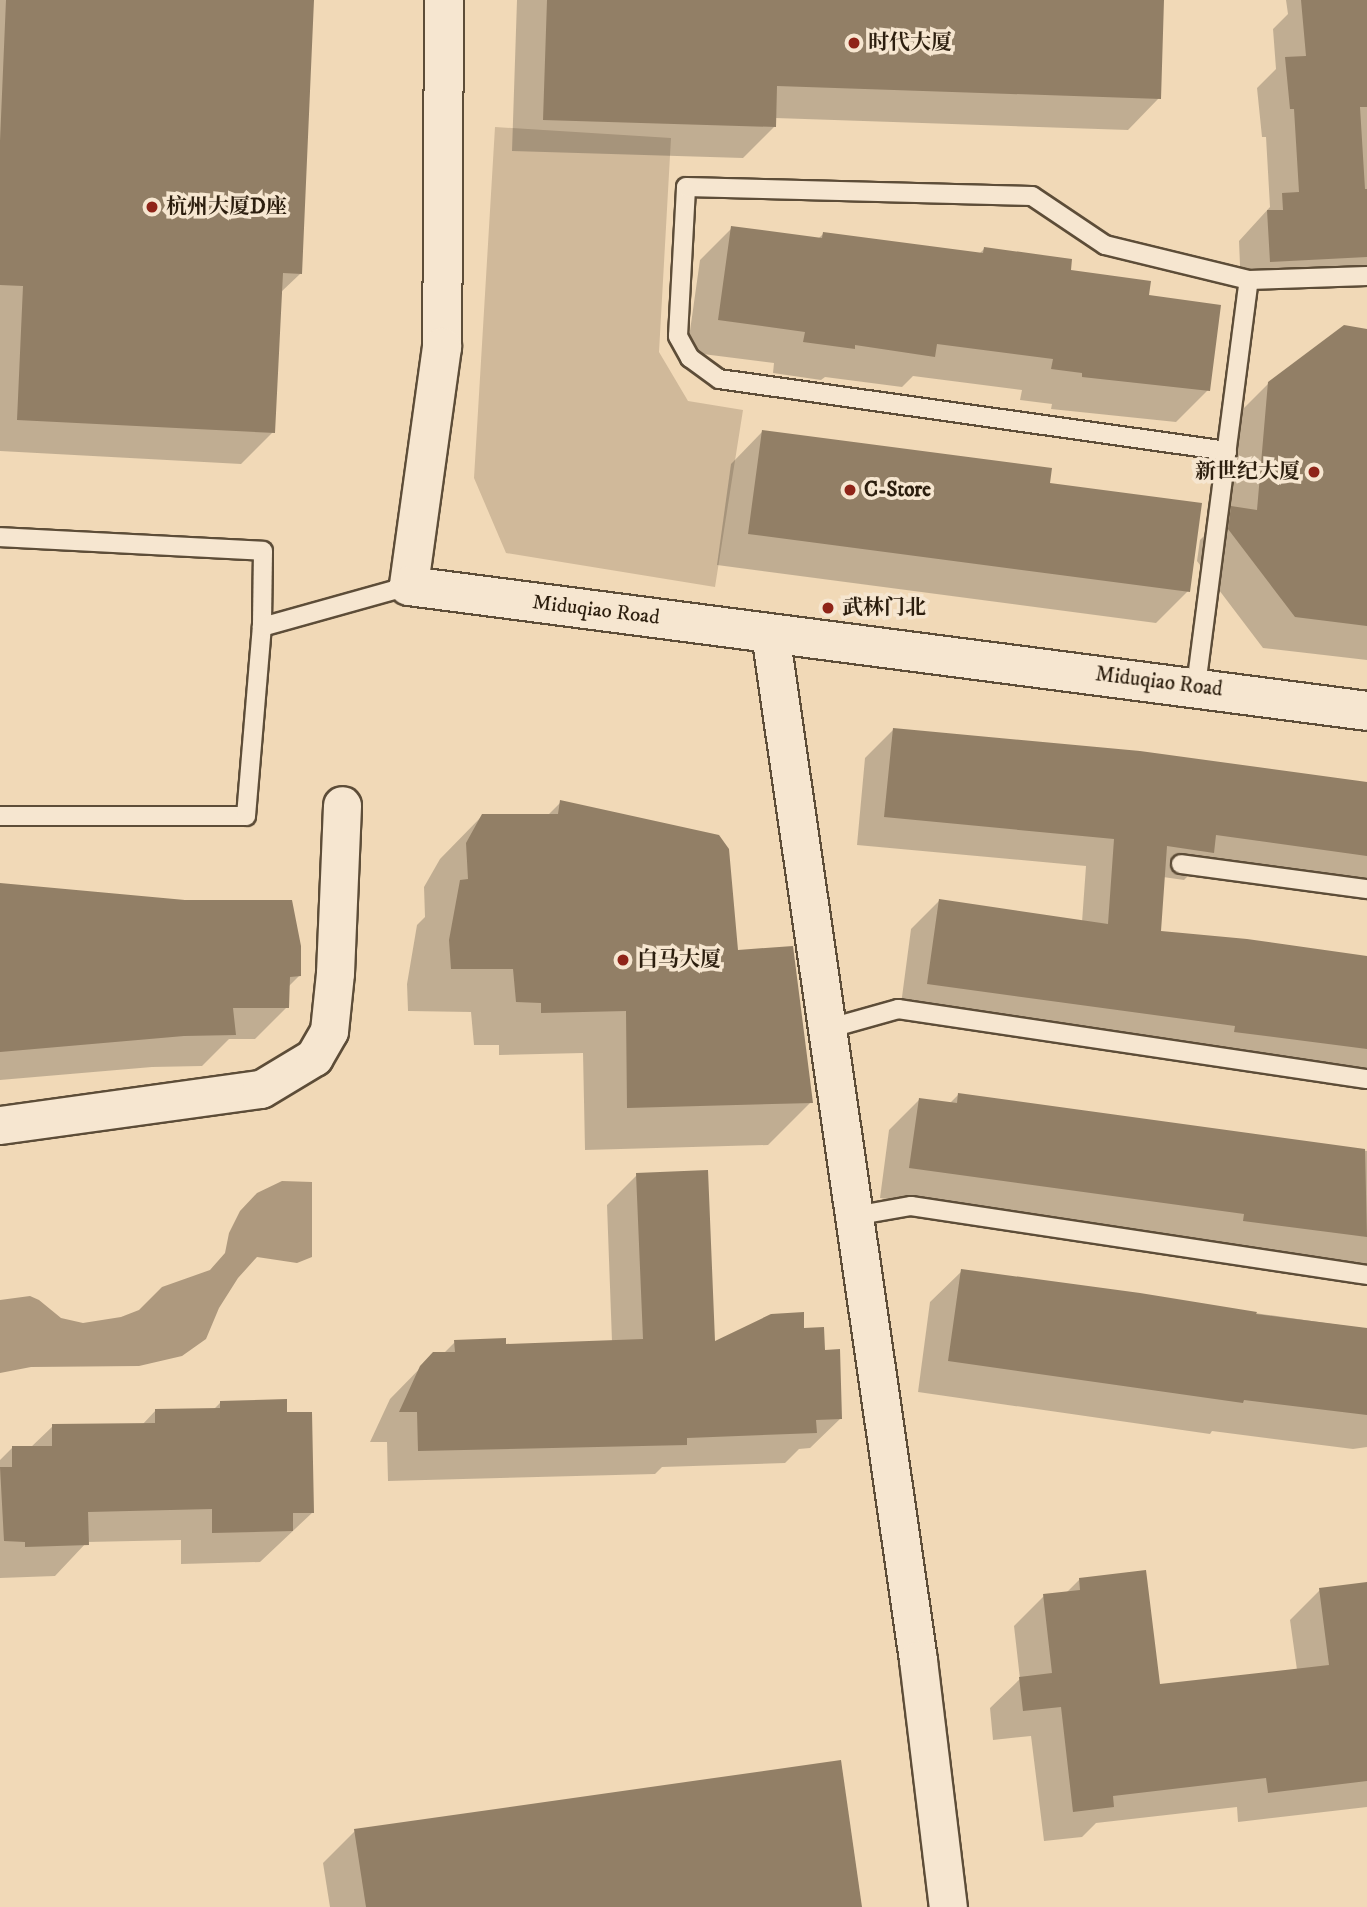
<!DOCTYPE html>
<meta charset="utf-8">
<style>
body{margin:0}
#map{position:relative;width:1367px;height:1907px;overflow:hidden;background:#f1d9b7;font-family:"IM FELL DW Pica","Noto Serif SC",serif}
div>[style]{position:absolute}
.green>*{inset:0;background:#d0b99a}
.water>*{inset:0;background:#ae997e}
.shadow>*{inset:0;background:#0003}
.building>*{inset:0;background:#927f66}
.roads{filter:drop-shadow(2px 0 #5d4d38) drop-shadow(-2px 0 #5d4d38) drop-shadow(0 2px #5d4d38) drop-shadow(0 -2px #5d4d38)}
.service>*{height:18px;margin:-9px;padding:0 9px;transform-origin:9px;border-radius:9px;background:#f6e6d0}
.minor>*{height:37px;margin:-18.5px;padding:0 18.5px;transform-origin:18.5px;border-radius:18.5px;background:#f6e6d0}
.tertiary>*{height:38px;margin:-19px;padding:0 19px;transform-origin:19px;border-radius:19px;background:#f6e6d0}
.dots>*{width:19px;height:19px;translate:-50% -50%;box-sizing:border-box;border:4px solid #f6e6d0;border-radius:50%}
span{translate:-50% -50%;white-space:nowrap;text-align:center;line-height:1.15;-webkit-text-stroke:7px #f6e6d0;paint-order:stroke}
.poi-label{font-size:21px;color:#2c1e0e;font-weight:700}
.left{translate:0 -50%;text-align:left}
.right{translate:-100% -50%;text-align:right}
.street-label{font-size:21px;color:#2c1e0e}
</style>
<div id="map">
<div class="green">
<i style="clip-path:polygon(495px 127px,671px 138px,659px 352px,688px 401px,743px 410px,715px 587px,506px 553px,474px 478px)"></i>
</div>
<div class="water">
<i style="clip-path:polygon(282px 1181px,312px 1182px,312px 1257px,297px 1263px,257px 1257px,238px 1278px,219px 1308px,206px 1339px,182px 1356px,139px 1366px,31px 1367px,0 1373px,0 1300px,30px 1296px,39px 1300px,61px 1318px,83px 1323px,121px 1317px,139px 1310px,162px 1287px,210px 1270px,225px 1253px,229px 1233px,240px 1211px,257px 1193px)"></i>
</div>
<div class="shadow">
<i style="clip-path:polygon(0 0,312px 0,300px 274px,280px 293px,273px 432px,241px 464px,0 451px)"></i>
<i style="clip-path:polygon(517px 0,1162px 0,1159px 98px,1128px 130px,775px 118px,774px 127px,743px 158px,512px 151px)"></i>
<i style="clip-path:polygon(1286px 0,1367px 0,1367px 284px,1241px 290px,1239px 241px,1270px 207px,1266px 137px,1262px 137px,1257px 88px,1276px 69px,1273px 29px,1288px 14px)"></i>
<i style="clip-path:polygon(732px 228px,818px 239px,824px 233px,979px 254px,984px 249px,1147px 297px,1208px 390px,1176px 422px,1051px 409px,1052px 404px,1020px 400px,1022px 390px,913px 376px,902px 387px,825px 377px,821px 380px,773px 373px,774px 363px,687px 352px,700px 260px)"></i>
<i style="clip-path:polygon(1367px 331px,1367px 660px,1263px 648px,1197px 561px,1200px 540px,1229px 511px,1237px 415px,1269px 383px)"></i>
<i style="clip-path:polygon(762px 432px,1048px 484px,1188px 591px,1156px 623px,717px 565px,731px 464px)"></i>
<i style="clip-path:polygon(893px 730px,1367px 784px,1367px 887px,1200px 864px,1184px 880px,1163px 877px,1159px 933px,1367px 957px,1367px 1080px,900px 1012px,911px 929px,939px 901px,1082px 922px,1086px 866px,857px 845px,865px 758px)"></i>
<i style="clip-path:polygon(561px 802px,736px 952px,811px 1102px,768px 1145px,585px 1150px,583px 1053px,499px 1055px,499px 1045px,474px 1045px,471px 1012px,408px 1011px,407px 984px,417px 925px,425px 917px,424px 887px,440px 859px,483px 815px,547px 816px)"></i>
<i style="clip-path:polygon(0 885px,300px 975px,288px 987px,287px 1007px,255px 1039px,229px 1039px,202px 1066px,152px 1067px,0 1080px)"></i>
<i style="clip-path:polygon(958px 1095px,1367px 1151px,1367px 1271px,1214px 1245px,880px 1198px,889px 1130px,920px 1099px,949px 1104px)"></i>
<i style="clip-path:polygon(637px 1175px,713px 1344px,802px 1329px,823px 1352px,841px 1418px,810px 1448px,799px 1449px,785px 1463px,662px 1467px,655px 1474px,388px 1481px,387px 1442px,370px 1442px,390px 1399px,434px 1354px,443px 1354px,455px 1342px,504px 1346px,612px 1342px,607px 1205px)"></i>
<i style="clip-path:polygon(962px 1271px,1367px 1329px,1367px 1447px,1353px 1449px,1212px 1431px,1210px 1434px,918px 1392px,930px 1302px)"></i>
<i style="clip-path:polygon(220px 1403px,285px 1414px,313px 1512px,260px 1562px,181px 1564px,181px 1540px,87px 1542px,55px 1576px,0 1578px,0 1460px,12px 1448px,30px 1448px,53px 1426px,142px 1425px,156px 1410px,213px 1410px)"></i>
<i style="clip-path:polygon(1080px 1579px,1159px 1686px,1297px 1670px,1290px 1620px,1320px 1590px,1367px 1584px,1367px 1807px,1238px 1822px,1237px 1807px,1096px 1823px,1082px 1837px,1044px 1841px,1031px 1736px,993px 1740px,990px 1708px,1020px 1679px,1014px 1626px,1044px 1596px,1065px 1594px)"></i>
<i style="clip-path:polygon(355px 1831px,860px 1907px,330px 1907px,323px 1863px)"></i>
</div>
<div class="building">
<i style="clip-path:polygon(6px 0,314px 0,302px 274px,283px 273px,275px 433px,17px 420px,23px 286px,0 285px,0 141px)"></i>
<i style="clip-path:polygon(547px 0,1164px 0,1161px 99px,777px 86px,776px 127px,543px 120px)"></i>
<i style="clip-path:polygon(1301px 0,1367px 0,1367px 107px,1360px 107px,1365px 189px,1367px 189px,1367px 257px,1270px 262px,1267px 210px,1283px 210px,1282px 193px,1299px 192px,1294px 109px,1290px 109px,1285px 57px,1306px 56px)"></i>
<i style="clip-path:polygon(731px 226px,822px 238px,823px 232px,983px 253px,984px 247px,1072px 259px,1071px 270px,1151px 281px,1149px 295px,1221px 305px,1210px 391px,1082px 377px,1082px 373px,1051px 369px,1053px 359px,937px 344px,935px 357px,855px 345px,855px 349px,803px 342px,805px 332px,718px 320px)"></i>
<i style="clip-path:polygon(1344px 325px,1367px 329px,1367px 626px,1295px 617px,1228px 529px,1231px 506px,1257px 510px,1268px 382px)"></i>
<i style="clip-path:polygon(762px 430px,1052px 468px,1050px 483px,1202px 503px,1190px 592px,748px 534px)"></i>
<i style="clip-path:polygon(893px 728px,1140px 751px,1367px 782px,1367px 856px,1216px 835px,1214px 853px,1167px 846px,1161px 931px,1247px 939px,1367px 956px,1367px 1049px,1234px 1032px,1235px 1026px,927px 984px,939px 899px,1108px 924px,1114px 839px,884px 817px)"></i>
<i style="clip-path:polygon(560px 800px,719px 835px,729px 849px,738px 950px,793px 946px,813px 1103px,627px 1108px,626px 1011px,541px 1013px,541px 1003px,516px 1002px,513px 969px,451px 969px,449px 940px,460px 880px,468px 879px,466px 843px,482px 814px,558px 814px)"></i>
<i style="clip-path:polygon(0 883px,185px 900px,292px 900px,301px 946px,301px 976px,290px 977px,289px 1008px,233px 1008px,236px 1035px,184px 1036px,0 1052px)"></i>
<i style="clip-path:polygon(958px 1093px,1365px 1149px,1367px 1237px,1243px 1221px,1244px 1214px,909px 1168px,919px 1098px,957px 1103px)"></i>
<i style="clip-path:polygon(708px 1170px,715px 1341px,771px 1314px,804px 1312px,804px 1328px,824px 1327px,825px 1350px,840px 1349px,842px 1419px,816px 1420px,817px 1433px,687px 1438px,687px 1445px,418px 1451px,417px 1412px,399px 1412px,420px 1366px,433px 1352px,455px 1352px,454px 1340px,506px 1338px,506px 1344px,643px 1339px,636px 1173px)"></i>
<i style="clip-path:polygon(961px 1269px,1140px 1293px,1257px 1312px,1256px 1314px,1367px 1328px,1367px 1415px,1244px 1400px,1243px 1403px,948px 1361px)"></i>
<i style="clip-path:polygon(287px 1399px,287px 1412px,312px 1412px,314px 1513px,293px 1513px,293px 1531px,212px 1533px,212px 1509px,88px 1512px,89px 1545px,25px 1547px,25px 1542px,4px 1541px,0 1467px,12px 1467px,12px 1446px,52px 1446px,52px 1424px,155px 1423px,155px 1409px,220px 1408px,220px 1401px)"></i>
<i style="clip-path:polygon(1146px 1570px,1160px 1684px,1329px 1665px,1319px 1588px,1367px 1582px,1367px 1781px,1268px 1793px,1266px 1778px,1113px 1796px,1114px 1807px,1073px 1812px,1061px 1707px,1023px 1711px,1019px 1677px,1052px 1673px,1043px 1594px,1080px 1590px,1079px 1578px)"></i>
<i style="clip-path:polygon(841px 1760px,862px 1907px,366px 1907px,354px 1829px)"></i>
</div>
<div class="roads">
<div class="service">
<i style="left:1227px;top:451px;width:513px;rotate:-171.93deg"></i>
<i style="left:719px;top:379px;width:36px;rotate:-144deg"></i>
<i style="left:690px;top:358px;width:25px;rotate:-119deg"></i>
<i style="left:678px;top:336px;width:149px;rotate:-86.9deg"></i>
<i style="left:686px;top:187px;width:346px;rotate:1.5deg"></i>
<i style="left:1032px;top:196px;width:88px;rotate:33.9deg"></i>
<i style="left:1105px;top:245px;width:148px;rotate:13.7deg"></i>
<i style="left:1249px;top:280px;width:118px;rotate:-1.9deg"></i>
<i style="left:0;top:537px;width:263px;rotate:3deg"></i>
<i style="left:263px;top:551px;width:76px;rotate:90.8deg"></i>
<i style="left:1196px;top:686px;width:409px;rotate:-82.6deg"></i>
<i style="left:0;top:816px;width:246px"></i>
<i style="left:246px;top:816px;width:190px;rotate:-85.2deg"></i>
<i style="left:262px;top:627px;width:153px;rotate:-15.6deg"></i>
<i style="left:1181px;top:864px;width:188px;rotate:7.7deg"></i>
<i style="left:827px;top:1029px;width:74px;rotate:-15.7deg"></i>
<i style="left:898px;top:1009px;width:474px;rotate:8.5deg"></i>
<i style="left:854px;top:1216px;width:58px;rotate:-10deg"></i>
<i style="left:911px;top:1206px;width:461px;rotate:8.6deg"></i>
</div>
<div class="minor">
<i style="left:770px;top:633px;width:1038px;rotate:81.8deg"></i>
<i style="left:918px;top:1660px;width:249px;rotate:83.1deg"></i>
<i style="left:0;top:1125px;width:263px;rotate:-7.9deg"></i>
<i style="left:261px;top:1089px;width:62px;rotate:-31.1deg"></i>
<i style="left:314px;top:1057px;width:30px;rotate:-60deg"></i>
<i style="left:329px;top:1031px;width:58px;rotate:-84.1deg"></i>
<i style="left:335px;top:973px;width:168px;rotate:-87.6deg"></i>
</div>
<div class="tertiary">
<i style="left:444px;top:0;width:347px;rotate:90.3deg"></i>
<i style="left:442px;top:347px;width:241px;rotate:97.9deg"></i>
<i style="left:409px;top:586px;width:966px;rotate:7.43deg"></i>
</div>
</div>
<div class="dots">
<i style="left:854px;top:43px;background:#8f2418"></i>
<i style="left:152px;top:207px;background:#8f2418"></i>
<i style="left:1314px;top:472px;background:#8f2418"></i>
<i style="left:850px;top:490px;background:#8f2418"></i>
<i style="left:828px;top:608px;background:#8f2418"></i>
<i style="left:623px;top:960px;background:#8f2418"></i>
</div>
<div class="poi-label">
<span class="left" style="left:868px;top:43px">时代大厦</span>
<span class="left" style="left:166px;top:207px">杭州大厦D座</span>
<span class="right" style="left:1300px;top:472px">新世纪大厦</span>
<span class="left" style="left:864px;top:490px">C-Store</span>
<span class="left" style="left:842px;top:608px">武林门北</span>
<span class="left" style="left:637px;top:960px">白马大厦</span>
</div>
<div class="street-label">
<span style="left:596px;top:610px;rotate:7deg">Miduqiao Road</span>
<span style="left:1159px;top:682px;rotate:7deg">Miduqiao Road</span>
</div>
</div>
